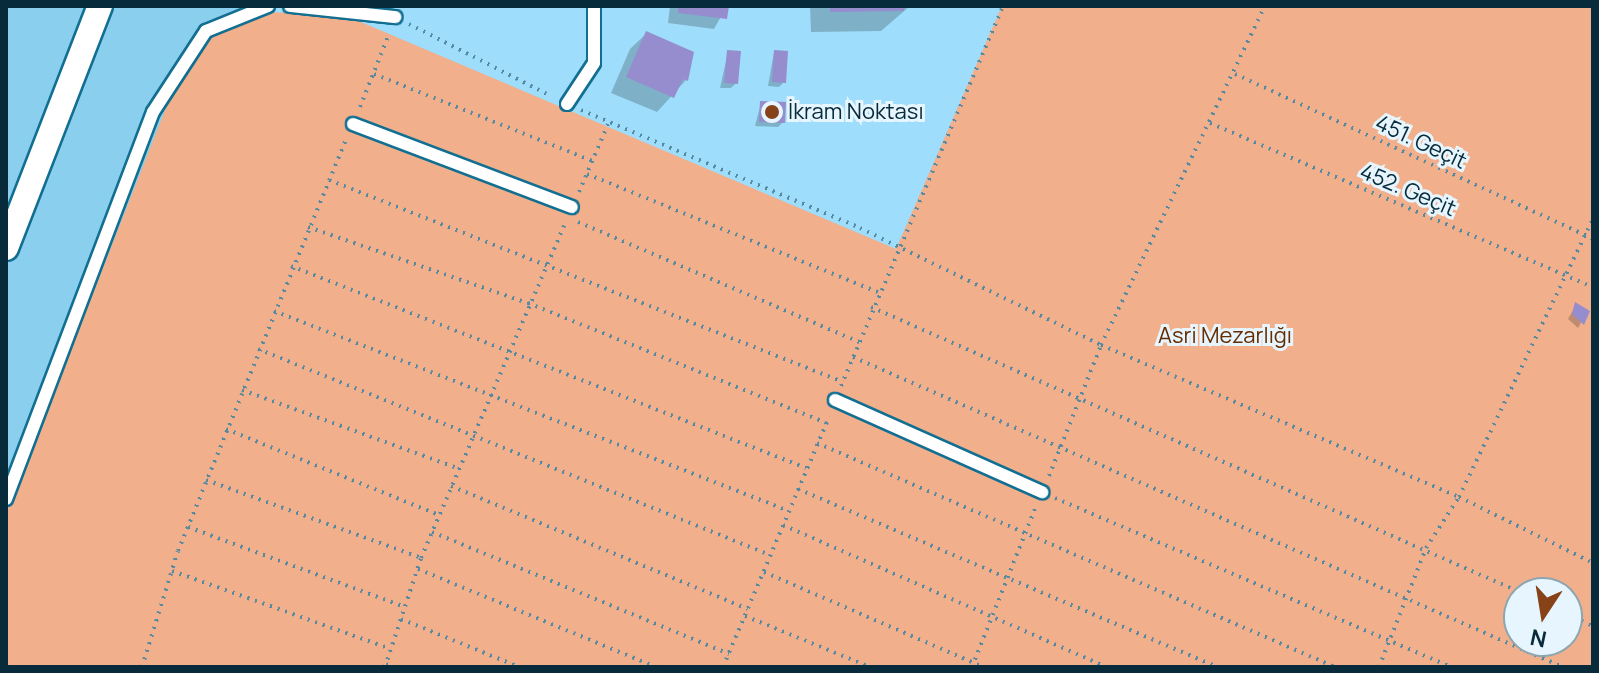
<!DOCTYPE html>
<meta charset="utf-8">
<style>
body{margin:0}
#map{position:relative;width:1599px;height:673px;overflow:hidden;background:#9eddfb;font-family:Manrope,sans-serif}
div>[style]{position:absolute}
.built>*{inset:0;background:#8bcfef}
.green>*{inset:0;background:#f1af8b}
.shadow>*{inset:0;background:#0003}
.building>*{inset:0;background:#958dce}
.path>*{height:4px;margin-top:-2px;transform-origin:0;background:repeating-linear-gradient(90deg,#578aa1 0 2px,transparent 0 8px)}
.roads{filter:drop-shadow(2px 0 #126f91) drop-shadow(-2px 0 #126f91) drop-shadow(0 2px #126f91) drop-shadow(0 -2px #126f91)}
.service>*{height:12px;margin:-6px;padding:0 6px;transform-origin:6px;border-radius:6px;background:#fff}
.minor>*{height:24px;margin:-12px;padding:0 12px;transform-origin:12px;border-radius:12px;background:#fff}
.dots>*{width:22px;height:22px;translate:-50% -50%;box-sizing:border-box;border:4px solid #e7f6fe;border-radius:50%}
span{translate:-50% -50%;white-space:nowrap;text-align:center;line-height:1.15;-webkit-text-stroke:6px #e7f6fe;paint-order:stroke}
.poi-label{font-size:22px;color:#072b3a}
.left{translate:0 -50%;text-align:left}
.street-label{font-size:22px;color:#072b3a}
.park-label{font-size:22px;color:#662d02}
.frame{position:absolute;inset:0;border:8px solid #072b3a;pointer-events:none}
.north{position:absolute;left:1503px;top:577px;width:80px;height:80px;box-sizing:border-box;background:#e7f6fe;border:2px solid #8da5b0;border-radius:50%;rotate:192deg;font-size:22px;font-weight:700;line-height:32px;text-align:center;color:#072b3a}
.north::after{content:'';display:block;margin:auto;width:28px;height:36px;background:#874317;clip-path:polygon(50% 0,100% 100%,50% 72%,0 100%)}
</style>
<div id="map">
<div class="built">
<i style="clip-path:polygon(6px 6px,256px 6px,6px 514px)"></i>
</div>
<div class="green">
<i style="clip-path:polygon(evenodd,1002px 6px,1593px 6px,1593px 667px,6px 667px,6px 514px,173px 90px,213px 33px,258px 12px,342px 14px,896px 249px,1002px 6px,1519px 593px,1567px 593px,1567px 641px,1519px 641px,1519px 593px)"></i>
</div>
<div class="shadow">
<i style="clip-path:polygon(670px 6px,727px 6px,714px 29px,668px 23px)"></i>
<i style="clip-path:polygon(810px 6px,910px 6px,881px 31px,811px 32px)"></i>
<i style="clip-path:polygon(647px 33px,686px 80px,657px 112px,611px 93px,630px 49px)"></i>
<i style="clip-path:polygon(728px 52px,736px 83px,731px 88px,720px 88px)"></i>
<i style="clip-path:polygon(774px 52px,784px 82px,779px 87px,768px 86px)"></i>
<i style="clip-path:polygon(761px 103px,783px 122px,778px 127px,755px 126px)"></i>
<i style="clip-path:polygon(1576px 305px,1587px 312px,1578px 328px,1568px 319px)"></i>
</div>
<div class="building">
<i style="clip-path:polygon(678px 6px,729px 6px,727px 19px,678px 13px)"></i>
<i style="clip-path:polygon(830px 6px,904px 6px,904px 11px,830px 12px)"></i>
<i style="clip-path:polygon(646px 31px,694px 52px,688px 81px,683px 79px,674px 98px,626px 77px)"></i>
<i style="clip-path:polygon(727px 50px,741px 51px,738px 84px,724px 83px)"></i>
<i style="clip-path:polygon(774px 50px,788px 51px,786px 83px,772px 82px)"></i>
<i style="clip-path:polygon(760px 101px,786px 102px,785px 123px,759px 122px)"></i>
<i style="clip-path:polygon(1575px 302px,1590px 311px,1584px 325px,1572px 314px)"></i>
</div>
<div class="path">
<i style="left:409px;top:24px;width:159px;rotate:26.9deg"></i>
<i style="left:374px;top:74px;width:236px;rotate:21.7deg"></i>
<i style="left:1235px;top:74px;width:394px;rotate:24.7deg"></i>
<i style="left:360px;top:107px;width:79px;rotate:-68.3deg"></i>
<i style="left:581px;top:110px;width:303px;rotate:22.9deg"></i>
<i style="left:860px;top:228px;width:268px;rotate:25.9deg"></i>
<i style="left:1101px;top:345px;width:389px;rotate:23deg"></i>
<i style="left:1459px;top:497px;width:149px;rotate:26.2deg"></i>
<i style="left:1210px;top:123px;width:417px;rotate:23.2deg"></i>
<i style="left:587px;top:174px;width:314px;rotate:22.1deg"></i>
<i style="left:329px;top:180px;width:552px;rotate:21.45deg"></i>
<i style="left:579px;top:192px;width:74px;rotate:-66.9deg"></i>
<i style="left:578px;top:222px;width:306px;rotate:23.1deg"></i>
<i style="left:308px;top:227px;width:233px;rotate:19.1deg"></i>
<i style="left:528px;top:303px;width:321px;rotate:21.9deg"></i>
<i style="left:291px;top:266px;width:553px;rotate:21.42deg"></i>
<i style="left:871px;top:307px;width:711px;rotate:23.72deg"></i>
<i style="left:274px;top:311px;width:552px;rotate:21.22deg"></i>
<i style="left:258px;top:349px;width:552px;rotate:21.92deg"></i>
<i style="left:853px;top:357px;width:775px;rotate:23.59deg"></i>
<i style="left:841px;top:386px;width:413px;rotate:-66.9deg"></i>
<i style="left:242px;top:390px;width:230px;rotate:19.9deg"></i>
<i style="left:226px;top:429px;width:230px;rotate:22deg"></i>
<i style="left:817px;top:443px;width:564px;rotate:23.39deg"></i>
<i style="left:1049px;top:476px;width:141px;rotate:-68.3deg"></i>
<i style="left:1101px;top:345px;width:377px;rotate:-64.2deg"></i>
<i style="left:206px;top:480px;width:229px;rotate:19.9deg"></i>
<i style="left:451px;top:486px;width:321px;rotate:22.5deg"></i>
<i style="left:798px;top:489px;width:456px;rotate:23deg"></i>
<i style="left:1055px;top:498px;width:431px;rotate:23.1deg"></i>
<i style="left:783px;top:525px;width:354px;rotate:23.7deg"></i>
<i style="left:188px;top:527px;width:231px;rotate:20.2deg"></i>
<i style="left:432px;top:532px;width:321px;rotate:22.3deg"></i>
<i style="left:418px;top:569px;width:257px;rotate:22.4deg"></i>
<i style="left:172px;top:571px;width:232px;rotate:19.6deg"></i>
<i style="left:764px;top:572px;width:240px;rotate:23.4deg"></i>
<i style="left:1567px;top:614px;width:29px;rotate:25deg"></i>
<i style="left:745px;top:616px;width:135px;rotate:22.2deg"></i>
<i style="left:401px;top:619px;width:127px;rotate:22.1deg"></i>
<i style="left:386px;top:664px;width:9px;rotate:21deg"></i>
<i style="left:142px;top:667px;width:121px;rotate:-72.8deg"></i>
<i style="left:178px;top:551px;width:447px;rotate:-67.8deg"></i>
<i style="left:385px;top:667px;width:115px;rotate:-71.7deg"></i>
<i style="left:421px;top:558px;width:366px;rotate:-66.7deg"></i>
<i style="left:723px;top:667px;width:272px;rotate:-67deg"></i>
<i style="left:972px;top:667px;width:173px;rotate:-68.3deg"></i>
<i style="left:1379px;top:667px;width:128px;rotate:-68.4deg"></i>
<i style="left:1426px;top:548px;width:61px;rotate:-57.1deg"></i>
<i style="left:1459px;top:497px;width:310px;rotate:-64.3deg"></i>
</div>
<div class="roads">
<div class="service">
<i style="left:290px;top:6px;width:106px;rotate:6deg"></i>
<i style="left:567px;top:104px;width:49px;rotate:-56.6deg"></i>
<i style="left:594px;top:63px;width:57px;rotate:-90deg"></i>
<i style="left:353px;top:124px;width:234px;rotate:20.8deg"></i>
<i style="left:835px;top:400px;width:227px;rotate:24deg"></i>
<i style="left:6px;top:499px;width:414px;rotate:-69.2deg"></i>
<i style="left:153px;top:112px;width:97px;rotate:-56.8deg"></i>
<i style="left:206px;top:31px;width:67px;rotate:-22deg"></i>
</div>
<div class="minor">
<i style="left:6px;top:248px;width:260px;rotate:-68.8deg"></i>
</div>
</div>
<div class="dots">
<i style="left:772px;top:112px;background:#874317"></i>
</div>
<div class="poi-label">
<span class="left" style="left:788px;top:112px">İkram Noktası</span>
</div>
<div class="street-label">
<span style="left:1421px;top:142px;rotate:25deg">451. Geçit</span>
<span style="left:1408px;top:190px;rotate:23deg">452. Geçit</span>
</div>
<div class="park-label">
<span style="left:1225px;top:336px">Asri Mezarlığı</span>
</div>
<div class="frame"></div>
<div class="north">N</div>
</div>
